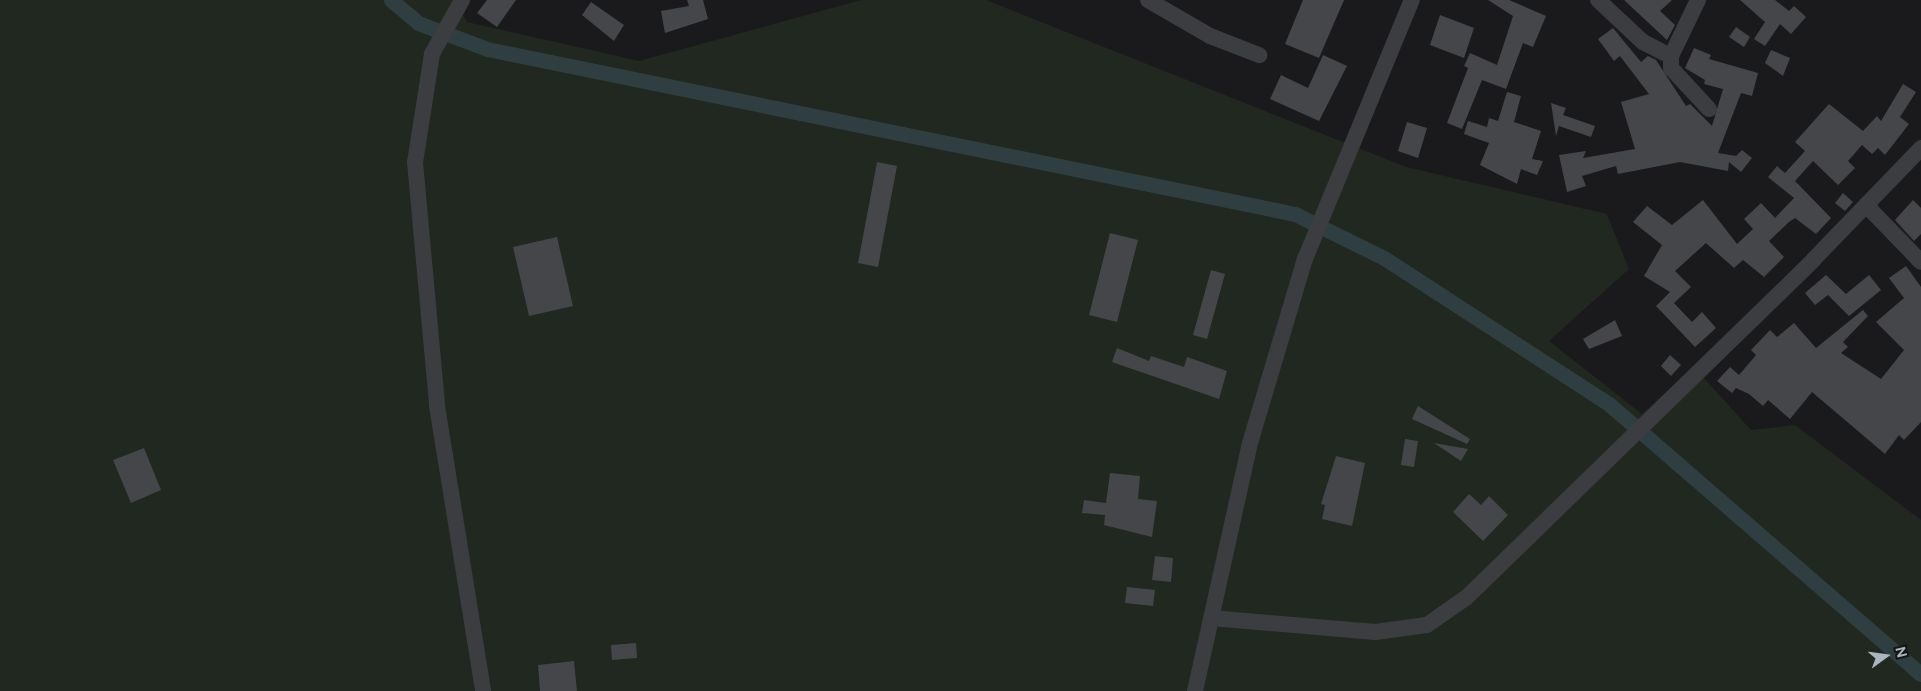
<!DOCTYPE html>
<style>
body{margin:0}
#map{position:relative;width:1921px;height:691px;overflow:hidden;background:#1a1a1c;font-family:Figtree,sans-serif}
div>[style]{position:absolute}
.green>*{inset:0;background:#20281f}
.canal>*{height:15px;margin:-7.5px;padding:0 7.5px;transform-origin:7.5px;border-radius:7.5px;background:#2f3e41}
.building>*{inset:0;background:#444649}
.minor>*{height:16px;margin:-8px;padding:0 8px;transform-origin:8px;border-radius:8px;background:#3b3d41}
span{translate:-50% -50%;white-space:nowrap;text-align:center;line-height:1.15;-webkit-text-stroke:5px #151517;paint-order:stroke}
.north{position:absolute;left:1861px;top:631px;width:50px;height:50px;-webkit-text-stroke:4px #151517;paint-order:stroke;rotate:76deg;font-size:14px;font-weight:700;line-height:20px;text-align:center;color:#acb5bc}
.north::after{content:'';display:block;margin:auto;width:18px;height:22px;background:#acb5bc;clip-path:polygon(50% 0,100% 100%,50% 72%,0 100%)}
</style>
<div id="map">
<div class="green">
<i style="clip-path:polygon(0 0,455px 0,467px 22px,639px 61px,861px 0,986px 0,1406px 167px,1607px 214px,1629px 269px,1549px 341px,1642px 414px,1694px 367px,1751px 430px,1795px 425px,1921px 520px,1921px 691px,0 691px)"></i>
</div>
<div class="canal">
<i style="left:391px;top:0;width:35px;rotate:40deg"></i>
<i style="left:418px;top:23px;width:74px;rotate:20.6deg"></i>
<i style="left:487px;top:49px;width:825px;rotate:11.54deg"></i>
<i style="left:1295px;top:214px;width:99px;rotate:26.3deg"></i>
<i style="left:1384px;top:258px;width:270px;rotate:33deg"></i>
<i style="left:1610px;top:405px;width:411px;rotate:40.9deg"></i>
</div>
<div class="building">
<i style="clip-path:polygon(487px 0,516px 0,497px 27px,477px 13px)"></i>
<i style="clip-path:polygon(687px 0,703px 0,708px 19px,665px 33px,661px 11px,689px 6px)"></i>
<i style="clip-path:polygon(1303px 0,1344px 0,1319px 58px,1285px 44px)"></i>
<i style="clip-path:polygon(1488px 0,1509px 0,1546px 16px,1533px 47px,1523px 43px,1506px 89px,1482px 80px,1462px 129px,1447px 123px,1468px 68px,1464px 66px,1470px 53px,1497px 65px,1513px 16px)"></i>
<i style="clip-path:polygon(1624px 0,1672px 0,1660px 11px,1675px 25px,1667px 40px)"></i>
<i style="clip-path:polygon(1740px 0,1775px 0,1789px 11px,1794px 6px,1806px 17px,1791px 34px,1780px 24px,1765px 46px,1754px 39px,1765px 22px)"></i>
<i style="clip-path:polygon(591px 2px,624px 25px,614px 41px,582px 15px)"></i>
<i style="clip-path:polygon(1440px 15px,1474px 28px,1464px 58px,1430px 45px)"></i>
<i style="clip-path:polygon(1736px 27px,1750px 37px,1744px 47px,1729px 37px)"></i>
<i style="clip-path:polygon(1613px 28px,1641px 62px,1648px 56px,1656px 60px,1686px 106px,1690px 104px,1712px 126px,1723px 89px,1704px 84px,1705px 80px,1685px 68px,1694px 48px,1711px 55px,1709px 59px,1758px 73px,1752px 96px,1741px 93px,1718px 153px,1736px 156px,1742px 150px,1752px 158px,1741px 172px,1729px 162px,1728px 171px,1680px 162px,1618px 174px,1616px 166px,1582px 176px,1586px 186px,1567px 192px,1559px 155px,1586px 151px,1583px 158px,1635px 149px,1621px 102px,1649px 94px,1620px 56px,1614px 61px,1598px 39px)"></i>
<i style="clip-path:polygon(1771px 50px,1790px 58px,1783px 76px,1765px 63px)"></i>
<i style="clip-path:polygon(1323px 55px,1347px 66px,1319px 121px,1270px 99px,1281px 75px,1308px 88px)"></i>
<i style="clip-path:polygon(1903px 84px,1916px 92px,1900px 117px,1909px 124px,1885px 155px,1878px 148px,1872px 154px,1862px 145px,1848px 161px,1855px 168px,1838px 185px,1813px 161px,1795px 181px,1831px 218px,1816px 234px,1795px 218px,1789px 222px,1769px 241px,1784px 257px,1764px 277px,1743px 260px,1734px 268px,1706px 243px,1675px 271px,1691px 287px,1674px 303px,1692px 322px,1702px 312px,1716px 328px,1695px 347px,1656px 306px,1670px 292px,1644px 276px,1662px 245px,1633px 222px,1647px 206px,1672px 225px,1703px 200px,1737px 244px,1753px 229px,1744px 219px,1761px 203px,1775px 218px,1794px 198px,1768px 177px,1777px 166px,1785px 173px,1805px 151px,1795px 142px,1829px 104px,1863px 131px,1877px 116px,1881px 121px)"></i>
<i style="clip-path:polygon(1507px 92px,1521px 96px,1514px 122px,1541px 131px,1532px 159px,1543px 161px,1537px 175px,1521px 169px,1517px 184px,1480px 165px,1489px 143px,1464px 134px,1468px 121px,1487px 127px,1489px 118px,1498px 121px)"></i>
<i style="clip-path:polygon(1551px 103px,1566px 108px,1563px 115px,1595px 126px,1591px 137px,1559px 126px,1556px 136px)"></i>
<i style="clip-path:polygon(1407px 122px,1427px 128px,1418px 158px,1398px 151px)"></i>
<i style="clip-path:polygon(877px 162px,897px 166px,878px 267px,858px 263px)"></i>
<i style="clip-path:polygon(1843px 193px,1853px 202px,1845px 211px,1835px 203px)"></i>
<i style="clip-path:polygon(1913px 200px,1921px 208px,1921px 234px,1914px 241px,1895px 220px)"></i>
<i style="clip-path:polygon(1110px 233px,1138px 240px,1117px 322px,1089px 315px)"></i>
<i style="clip-path:polygon(557px 237px,573px 306px,529px 316px,513px 247px)"></i>
<i style="clip-path:polygon(1906px 266px,1921px 287px,1921px 422px,1904px 440px,1899px 435px,1885px 454px,1812px 392px,1790px 419px,1768px 400px,1763px 406px,1749px 394px,1736px 388px,1732px 393px,1717px 381px,1730px 367px,1739px 375px,1756px 355px,1751px 350px,1770px 330px,1777px 337px,1794px 323px,1816px 348px,1863px 310px,1868px 316px,1843px 342px,1848px 347px,1841px 353px,1881px 379px,1904px 350px,1876px 322px,1904px 298px,1889px 278px)"></i>
<i style="clip-path:polygon(1211px 270px,1225px 274px,1207px 339px,1193px 335px)"></i>
<i style="clip-path:polygon(1826px 275px,1846px 294px,1869px 275px,1881px 290px,1849px 316px,1828px 295px,1815px 305px,1805px 293px)"></i>
<i style="clip-path:polygon(1615px 320px,1622px 336px,1589px 349px,1583px 339px)"></i>
<i style="clip-path:polygon(1117px 348px,1149px 361px,1151px 356px,1184px 367px,1187px 357px,1227px 371px,1219px 399px,1112px 362px)"></i>
<i style="clip-path:polygon(1670px 355px,1681px 365px,1671px 376px,1661px 366px)"></i>
<i style="clip-path:polygon(1418px 406px,1470px 439px,1467px 444px,1412px 419px)"></i>
<i style="clip-path:polygon(1405px 439px,1418px 441px,1414px 467px,1401px 465px)"></i>
<i style="clip-path:polygon(1434px 443px,1468px 449px,1461px 461px)"></i>
<i style="clip-path:polygon(144px 448px,161px 490px,131px 503px,113px 460px)"></i>
<i style="clip-path:polygon(1336px 456px,1365px 463px,1352px 526px,1322px 519px,1325px 505px,1321px 504px)"></i>
<i style="clip-path:polygon(1110px 473px,1140px 476px,1138px 499px,1157px 501px,1152px 537px,1104px 525px,1105px 515px,1082px 513px,1084px 500px,1106px 503px)"></i>
<i style="clip-path:polygon(1469px 494px,1481px 505px,1489px 496px,1508px 515px,1483px 541px,1453px 512px)"></i>
<i style="clip-path:polygon(1155px 556px,1173px 558px,1171px 582px,1152px 580px)"></i>
<i style="clip-path:polygon(1127px 587px,1155px 590px,1153px 606px,1125px 603px)"></i>
<i style="clip-path:polygon(636px 643px,637px 658px,612px 660px,611px 645px)"></i>
<i style="clip-path:polygon(574px 661px,577px 691px,540px 691px,538px 665px)"></i>
</div>
<div class="minor">
<i style="left:462px;top:0;width:62px;rotate:119.1deg"></i>
<i style="left:432px;top:54px;width:109px;rotate:98.9deg"></i>
<i style="left:415px;top:162px;width:245px;rotate:84.8deg"></i>
<i style="left:437px;top:406px;width:289px;rotate:80.8deg"></i>
<i style="left:1148px;top:0;width:72px;rotate:30.1deg"></i>
<i style="left:1210px;top:36px;width:53px;rotate:21.2deg"></i>
<i style="left:1598px;top:0;width:62px;rotate:43deg"></i>
<i style="left:1643px;top:42px;width:31px;rotate:27deg"></i>
<i style="left:1698px;top:0;width:62px;rotate:115.7deg"></i>
<i style="left:1671px;top:56px;width:12px;rotate:90deg"></i>
<i style="left:1671px;top:68px;width:56px;rotate:47.2deg"></i>
<i style="left:1866px;top:205px;width:79px;rotate:46deg"></i>
<i style="left:1211px;top:618px;width:165px;rotate:4.9deg"></i>
<i style="left:1375px;top:632px;width:52px;rotate:-7.7deg"></i>
<i style="left:1427px;top:625px;width:49px;rotate:-35deg"></i>
<i style="left:1467px;top:597px;width:483px;rotate:-44.2deg"></i>
<i style="left:1813px;top:260px;width:156px;rotate:-46deg"></i>
<i style="left:1195px;top:691px;width:254px;rotate:-77.5deg"></i>
<i style="left:1250px;top:443px;width:192px;rotate:-73.4deg"></i>
<i style="left:1305px;top:259px;width:280px;rotate:-67.6deg"></i>
</div>
<div class="north">N</div>
</div>
